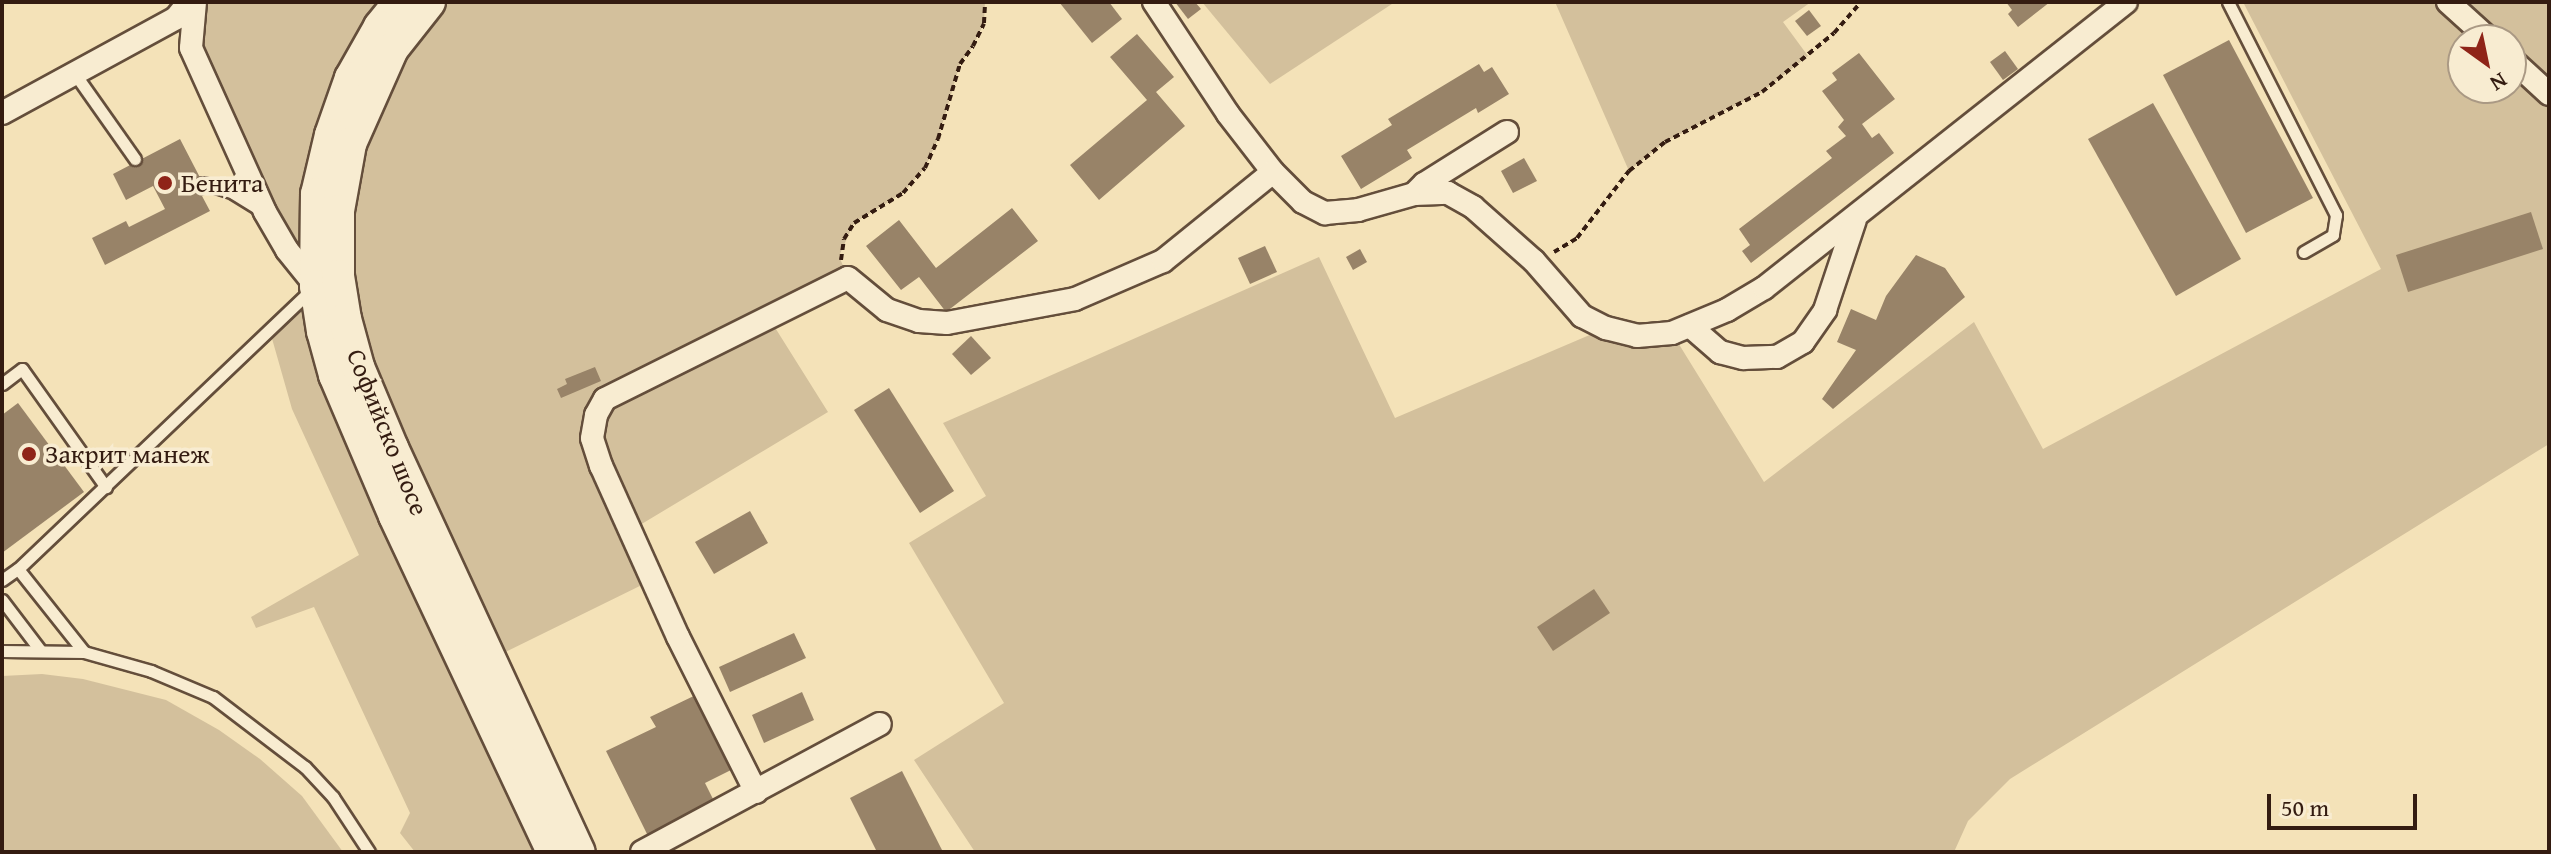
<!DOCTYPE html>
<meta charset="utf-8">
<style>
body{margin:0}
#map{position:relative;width:2551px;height:854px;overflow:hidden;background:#f4e2b8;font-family:"Gentium Book Plus",serif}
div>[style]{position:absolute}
.green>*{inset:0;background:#d3c09c}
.building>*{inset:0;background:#988368}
.path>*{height:4px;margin-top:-2px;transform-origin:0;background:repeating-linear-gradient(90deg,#341c11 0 6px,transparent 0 10px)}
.roads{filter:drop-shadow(2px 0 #644e3b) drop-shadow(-2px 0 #644e3b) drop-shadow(0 2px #644e3b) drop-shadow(0 -2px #644e3b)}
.service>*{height:11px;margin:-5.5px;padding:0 5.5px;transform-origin:5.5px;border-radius:5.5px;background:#f8ecd1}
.minor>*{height:22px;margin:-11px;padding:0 11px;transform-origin:11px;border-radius:11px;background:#f8ecd1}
.secondary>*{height:32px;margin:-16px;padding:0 16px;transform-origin:16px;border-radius:16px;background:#f8ecd1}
.dots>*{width:22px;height:22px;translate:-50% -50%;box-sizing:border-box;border:4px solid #f8ecd1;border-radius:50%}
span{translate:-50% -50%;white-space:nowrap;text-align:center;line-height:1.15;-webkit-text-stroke:7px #f8ecd1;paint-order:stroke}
.poi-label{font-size:26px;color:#341c11}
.left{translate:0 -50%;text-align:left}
.street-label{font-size:26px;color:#341c11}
.frame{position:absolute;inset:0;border:4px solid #341c11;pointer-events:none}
.north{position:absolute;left:2447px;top:24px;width:80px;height:80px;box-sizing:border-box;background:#f8ecd1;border:2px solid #aa9984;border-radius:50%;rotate:147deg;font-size:22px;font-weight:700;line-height:32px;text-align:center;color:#341c11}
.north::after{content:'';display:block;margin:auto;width:28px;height:36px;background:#8f2418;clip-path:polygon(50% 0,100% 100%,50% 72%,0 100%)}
.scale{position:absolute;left:2267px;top:794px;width:150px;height:36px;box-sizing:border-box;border:4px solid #341c11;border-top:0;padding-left:10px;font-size:24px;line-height:28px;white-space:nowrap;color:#341c11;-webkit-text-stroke:6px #f8ecd1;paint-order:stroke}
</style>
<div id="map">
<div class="green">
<i style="clip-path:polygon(195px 2px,400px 2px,316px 250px,553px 852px,415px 852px,400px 833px,410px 813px,314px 607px,256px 628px,251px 617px,359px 555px,292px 409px,269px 328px,316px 285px,191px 48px)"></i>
<i style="clip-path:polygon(429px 2px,985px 2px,984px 23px,973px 46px,960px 64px,938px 139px,925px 168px,903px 193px,854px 223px,839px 256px,848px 278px,769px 318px,828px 412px,630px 531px,652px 580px,489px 660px,358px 368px,338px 211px)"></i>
<i style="clip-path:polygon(1202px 2px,1395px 2px,1270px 84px)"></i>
<i style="clip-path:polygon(1555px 2px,1811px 2px,1783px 22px,1808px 56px,1762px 92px,1665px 142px,1629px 171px)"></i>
<i style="clip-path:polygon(evenodd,2243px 2px,2549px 2px,2549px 444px,2010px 779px,1968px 821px,1954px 852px,975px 852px,914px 760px,1004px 703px,909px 543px,986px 496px,943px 423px,1319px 257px,1395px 418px,1606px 328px,1672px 333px,1764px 482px,1974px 322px,2043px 449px,2381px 269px,2243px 2px,2463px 40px,2511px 40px,2511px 88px,2463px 88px,2463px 40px)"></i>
<i style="clip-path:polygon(42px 674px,83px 679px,166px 700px,219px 730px,260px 759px,302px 796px,343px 852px,2px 852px,2px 676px)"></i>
</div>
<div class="building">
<i style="clip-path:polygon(1059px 2px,1109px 2px,1122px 19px,1092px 43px)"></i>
<i style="clip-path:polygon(1175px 2px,1195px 2px,1201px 9px,1188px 19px)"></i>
<i style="clip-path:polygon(2006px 2px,2050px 2px,2018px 27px,2008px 14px,2012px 10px)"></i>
<i style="clip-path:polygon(1809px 10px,1821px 26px,1807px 36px,1795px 21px)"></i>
<i style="clip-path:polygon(1137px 34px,1174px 77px,1156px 92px,1185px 126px,1099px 200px,1070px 165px,1147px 100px,1110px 57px)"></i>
<i style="clip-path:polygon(2229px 40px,2313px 198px,2246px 233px,2163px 75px)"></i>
<i style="clip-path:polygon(2005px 51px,2018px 69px,2003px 80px,1990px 62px)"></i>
<i style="clip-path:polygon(1859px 53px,1895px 99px,1862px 124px,1872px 138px,1879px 133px,1894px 153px,1751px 263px,1742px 251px,1750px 245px,1739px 229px,1832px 158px,1826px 151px,1846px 136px,1838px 127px,1844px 120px,1822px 91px,1837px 80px,1832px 73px)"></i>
<i style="clip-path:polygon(1479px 64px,1484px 72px,1492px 67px,1509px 94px,1478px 113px,1476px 108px,1407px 150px,1412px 158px,1361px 189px,1341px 156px,1392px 125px,1388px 119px)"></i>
<i style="clip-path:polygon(2153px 103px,2241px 259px,2176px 296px,2088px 139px)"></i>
<i style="clip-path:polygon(180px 139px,208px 193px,202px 196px,210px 211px,105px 265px,92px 238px,126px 221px,129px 227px,165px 209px,153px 186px,126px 200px,113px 174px)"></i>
<i style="clip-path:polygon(1524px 158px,1537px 181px,1513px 193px,1501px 171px)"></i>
<i style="clip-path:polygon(1012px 208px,1038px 241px,946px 312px,919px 277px,901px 290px,866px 246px,899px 220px,936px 268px)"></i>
<i style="clip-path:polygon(2531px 212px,2543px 249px,2408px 292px,2396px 255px)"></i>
<i style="clip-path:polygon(1265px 246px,1277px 272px,1250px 284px,1238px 258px)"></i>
<i style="clip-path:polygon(1360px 249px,1367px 262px,1353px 270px,1346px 257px)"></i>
<i style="clip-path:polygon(1916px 255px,1945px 268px,1965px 297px,1833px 409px,1822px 399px,1856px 350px,1837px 342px,1851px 309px,1876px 320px,1886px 296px)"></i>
<i style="clip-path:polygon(971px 336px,991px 358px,971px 375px,952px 354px)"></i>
<i style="clip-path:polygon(595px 367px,601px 381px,561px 398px,557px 389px,567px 384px,565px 379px)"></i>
<i style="clip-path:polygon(889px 388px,954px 491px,920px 513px,854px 410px)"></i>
<i style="clip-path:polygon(18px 403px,84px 492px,2px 553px,2px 415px)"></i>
<i style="clip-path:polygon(750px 511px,768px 543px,714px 574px,695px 542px)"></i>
<i style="clip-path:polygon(1594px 589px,1610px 613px,1553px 651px,1537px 627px)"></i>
<i style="clip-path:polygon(794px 633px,806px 658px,730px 692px,719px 667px)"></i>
<i style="clip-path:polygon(802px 692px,814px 720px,764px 743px,752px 715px)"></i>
<i style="clip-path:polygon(700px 693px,737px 767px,705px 783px,715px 803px,648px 836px,606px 751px,656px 727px,650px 717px)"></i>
<i style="clip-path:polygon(902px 771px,943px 852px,877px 852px,850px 798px)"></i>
</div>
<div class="path">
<i style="left:1554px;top:252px;width:27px;rotate:-31deg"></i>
<i style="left:1577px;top:238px;width:85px;rotate:-52.2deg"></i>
<i style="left:1629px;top:171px;width:46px;rotate:-38.9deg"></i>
<i style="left:1665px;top:142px;width:109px;rotate:-27.3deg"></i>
<i style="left:1762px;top:92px;width:93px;rotate:-39.3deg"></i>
<i style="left:1834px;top:33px;width:41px;rotate:-48.9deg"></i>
<i style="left:841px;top:260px;width:21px;rotate:-82deg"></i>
<i style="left:844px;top:239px;width:19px;rotate:-58deg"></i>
<i style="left:854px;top:223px;width:57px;rotate:-31.5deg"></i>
<i style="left:903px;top:193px;width:33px;rotate:-49deg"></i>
<i style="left:925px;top:168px;width:32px;rotate:-66deg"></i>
<i style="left:938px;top:139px;width:78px;rotate:-73.7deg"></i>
<i style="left:960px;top:64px;width:22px;rotate:-54deg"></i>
<i style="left:973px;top:46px;width:25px;rotate:-64deg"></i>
<i style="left:984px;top:23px;width:21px;rotate:-87deg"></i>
</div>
<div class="roads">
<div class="service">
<i style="left:2228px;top:2px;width:239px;rotate:63.1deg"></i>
<i style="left:2336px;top:215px;width:20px;rotate:99deg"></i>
<i style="left:2333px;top:235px;width:34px;rotate:150deg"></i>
<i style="left:75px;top:74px;width:104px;rotate:54.8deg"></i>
<i style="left:203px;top:183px;width:32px;rotate:18deg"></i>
<i style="left:233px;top:193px;width:32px;rotate:32deg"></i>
<i style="left:2px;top:384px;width:25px;rotate:-37deg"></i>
<i style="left:22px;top:369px;width:145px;rotate:54.6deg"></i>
<i style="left:18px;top:569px;width:406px;rotate:-43.6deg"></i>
<i style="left:2px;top:580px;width:19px;rotate:-35deg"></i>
<i style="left:18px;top:569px;width:106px;rotate:51.5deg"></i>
<i style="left:2px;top:600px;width:63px;rotate:52.8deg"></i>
<i style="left:2px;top:651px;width:82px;rotate:0.7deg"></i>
<i style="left:84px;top:652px;width:70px;rotate:15.8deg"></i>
<i style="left:151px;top:671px;width:67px;rotate:22.8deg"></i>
<i style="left:213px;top:697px;width:116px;rotate:37.3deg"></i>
<i style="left:305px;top:767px;width:41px;rotate:47deg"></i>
<i style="left:333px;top:797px;width:66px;rotate:56.8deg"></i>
</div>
<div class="minor">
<i style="left:195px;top:2px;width:46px;rotate:95deg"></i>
<i style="left:191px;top:48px;width:180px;rotate:65.7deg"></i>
<i style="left:265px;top:212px;width:44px;rotate:59.9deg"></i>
<i style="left:287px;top:250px;width:46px;rotate:51.1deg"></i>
<i style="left:1154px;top:2px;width:134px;rotate:56.5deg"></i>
<i style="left:1228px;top:114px;width:73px;rotate:52.2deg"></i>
<i style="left:1273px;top:172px;width:42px;rotate:45deg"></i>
<i style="left:1303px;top:202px;width:25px;rotate:27deg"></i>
<i style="left:1325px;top:213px;width:33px;rotate:-5deg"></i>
<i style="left:1358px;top:210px;width:58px;rotate:-15.9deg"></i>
<i style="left:1414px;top:194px;width:34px;rotate:-2deg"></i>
<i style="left:1448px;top:193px;width:29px;rotate:29deg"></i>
<i style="left:1473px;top:207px;width:81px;rotate:41.5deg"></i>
<i style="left:1534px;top:261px;width:73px;rotate:48.9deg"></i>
<i style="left:1582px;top:316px;width:27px;rotate:27deg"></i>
<i style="left:1606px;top:328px;width:32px;rotate:14deg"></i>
<i style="left:1637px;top:336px;width:35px;rotate:-5deg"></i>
<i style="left:1672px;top:333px;width:60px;rotate:-22.7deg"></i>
<i style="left:1727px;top:310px;width:43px;rotate:-30.7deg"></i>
<i style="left:1764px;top:288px;width:461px;rotate:-38.3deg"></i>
<i style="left:2448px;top:2px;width:57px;rotate:42.1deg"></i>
<i style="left:2511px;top:59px;width:52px;rotate:42.6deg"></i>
<i style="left:2px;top:113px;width:198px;rotate:-28.6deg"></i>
<i style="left:176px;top:18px;width:21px;rotate:-51deg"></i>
<i style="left:1414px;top:194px;width:14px;rotate:-45deg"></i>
<i style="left:1424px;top:184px;width:98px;rotate:-32.1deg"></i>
<i style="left:1690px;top:326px;width:40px;rotate:41deg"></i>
<i style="left:1720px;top:352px;width:24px;rotate:15deg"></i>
<i style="left:1743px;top:358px;width:34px;rotate:-2deg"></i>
<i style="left:1777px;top:357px;width:30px;rotate:-30deg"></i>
<i style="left:1803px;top:342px;width:39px;rotate:-55deg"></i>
<i style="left:1825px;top:310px;width:95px;rotate:-71.6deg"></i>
<i style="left:756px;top:792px;width:174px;rotate:-116.7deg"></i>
<i style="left:678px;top:637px;width:188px;rotate:-114.2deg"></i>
<i style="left:601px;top:466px;width:29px;rotate:-108deg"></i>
<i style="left:592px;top:438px;width:23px;rotate:-80deg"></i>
<i style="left:596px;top:415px;width:18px;rotate:-61deg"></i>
<i style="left:605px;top:399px;width:271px;rotate:-26.5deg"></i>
<i style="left:848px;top:278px;width:50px;rotate:39.4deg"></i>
<i style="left:887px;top:310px;width:34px;rotate:19deg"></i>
<i style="left:919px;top:321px;width:28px;rotate:4deg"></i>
<i style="left:947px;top:323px;width:130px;rotate:-10.6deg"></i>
<i style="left:1075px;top:299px;width:96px;rotate:-23.4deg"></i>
<i style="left:1163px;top:261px;width:141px;rotate:-39deg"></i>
<i style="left:642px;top:852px;width:270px;rotate:-28.3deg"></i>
</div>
<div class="secondary">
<i style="left:400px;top:2px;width:32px;rotate:129deg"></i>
<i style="left:380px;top:27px;width:59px;rotate:119.6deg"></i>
<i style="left:351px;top:78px;width:60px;rotate:109.3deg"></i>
<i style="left:331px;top:135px;width:61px;rotate:103.3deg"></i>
<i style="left:317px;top:194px;width:92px;rotate:90.6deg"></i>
<i style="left:316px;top:286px;width:46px;rotate:81.2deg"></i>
<i style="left:323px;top:331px;width:46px;rotate:74.7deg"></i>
<i style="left:335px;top:375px;width:153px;rotate:66.9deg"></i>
<i style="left:395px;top:516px;width:371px;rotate:64.8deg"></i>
<i style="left:429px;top:2px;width:60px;rotate:128.2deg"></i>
<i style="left:392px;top:49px;width:104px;rotate:113.9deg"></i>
<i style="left:350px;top:144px;width:68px;rotate:100.2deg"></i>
<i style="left:338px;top:211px;width:65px;rotate:90deg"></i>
<i style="left:338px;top:276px;width:44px;rotate:80.8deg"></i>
<i style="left:345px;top:319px;width:50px;rotate:74.8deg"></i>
<i style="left:358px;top:367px;width:88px;rotate:67.2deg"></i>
<i style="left:392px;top:448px;width:445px;rotate:65.2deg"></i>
</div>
</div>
<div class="dots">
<i style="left:165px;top:183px;background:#8f2418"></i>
<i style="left:29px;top:454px;background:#8f2418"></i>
</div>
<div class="poi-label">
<span class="left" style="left:181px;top:183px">Бенита</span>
<span class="left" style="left:45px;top:454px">Закрит манеж</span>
</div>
<div class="street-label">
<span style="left:388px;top:432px;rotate:68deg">Софийско шосе</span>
</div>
<div class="frame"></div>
<div class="north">N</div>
<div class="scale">50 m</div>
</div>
